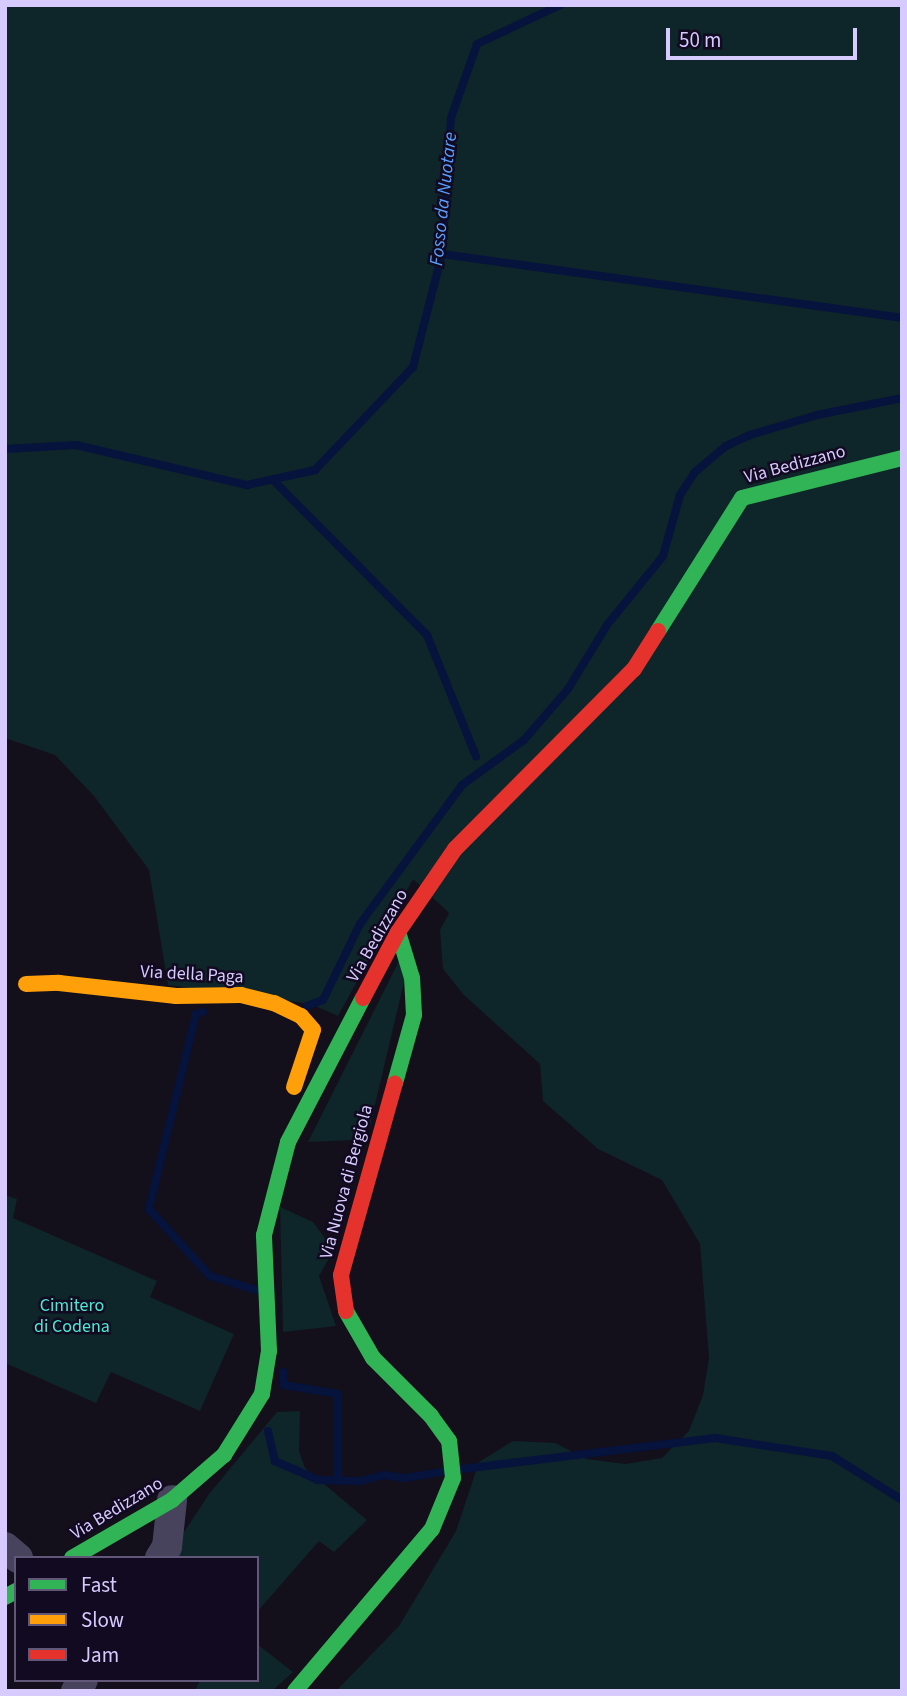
<!DOCTYPE html>
<style>
body{margin:0}
#map{position:relative;width:907px;height:1696px;overflow:hidden;background:#130f1b;font-family:"Source Sans 3",sans-serif}
div>[style]{position:absolute}
.green>*{inset:0;background:#0e2529}
.stream>*{height:8px;margin:-4px;padding:0 4px;transform-origin:4px;border-radius:4px;background:#05133d}
.street>*{height:30px;margin:-15px;padding:0 15px;transform-origin:15px;border-radius:15px;background:#47435d}
.fast>*{height:16px;margin:-8px;padding:0 8px;transform-origin:8px;border-radius:8px;background:#30b455}
.slow>*{height:16px;margin:-8px;padding:0 8px;transform-origin:8px;border-radius:8px;background:#ff9f0a}
.jam>*{height:16px;margin:-8px;padding:0 8px;transform-origin:8px;border-radius:8px;background:#e5322d}
span{translate:-50% -50%;white-space:nowrap;text-align:center;line-height:1.15;-webkit-text-stroke:5px #110a20;paint-order:stroke}
.street-label{font-size:18px;color:#d6caff}
.park-label{font-size:18px;color:#4bead4}
.water-label{font-size:19px;color:#589fff;font-style:italic}
.frame{position:absolute;inset:0;border:7px solid #d6caff;pointer-events:none}
.legend{position:absolute;left:14px;top:1556px;width:245px;height:126px;box-sizing:border-box;background:#110a20;border:2px solid #605779;margin:0;padding:9px 12px;list-style:none;font-size:21px;color:#d6caff}
.legend li{display:flex;align-items:center;gap:14px;height:35px}
.legend b{width:35px;border:2px solid #605779}
.scale{position:absolute;left:666px;top:28px;width:191px;height:32px;box-sizing:border-box;border:4px solid #d6caff;border-top:0;padding-left:9px;font-size:21px;line-height:24px;white-space:nowrap;color:#d6caff;-webkit-text-stroke:5px #110a20;paint-order:stroke}
</style>
<div id="map">
<div class="green">
<i style="clip-path:polygon(5px 5px,902px 5px,902px 1691px,336px 1691px,399px 1626px,456px 1531px,479px 1462px,513px 1441px,555px 1443px,587px 1459px,625px 1464px,662px 1458px,689px 1431px,703px 1395px,709px 1358px,700px 1244px,662px 1180px,598px 1149px,543px 1101px,540px 1064px,464px 995px,443px 969px,440px 930px,449px 913px,413px 879px,338px 1016px,311px 1004px,168px 985px,149px 870px,94px 796px,55px 755px,5px 738px)"></i>
<i style="clip-path:polygon(399px 961px,405px 978px,370px 1126px,355px 1140px,308px 1142px)"></i>
<i style="clip-path:polygon(5px 1195px,17px 1199px,13px 1218px,157px 1281px,150px 1297px,234px 1334px,200px 1411px,111px 1372px,96px 1403px,5px 1363px)"></i>
<i style="clip-path:polygon(280px 1207px,313px 1222px,329px 1244px,332px 1253px,319px 1276px,336px 1326px,283px 1332px)"></i>
<i style="clip-path:polygon(300px 1411px,299px 1451px,305px 1468px,367px 1520px,334px 1552px,319px 1541px,257px 1612px,257px 1558px,167px 1558px,209px 1494px,277px 1412px)"></i>
<i style="clip-path:polygon(257px 1644px,293px 1672px,272px 1691px,195px 1691px,200px 1680px,257px 1680px)"></i>
</div>
<div class="stream">
<i style="left:442px;top:254px;width:464px;rotate:7.9deg"></i>
<i style="left:5px;top:449px;width:71px;rotate:-3.2deg"></i>
<i style="left:76px;top:445px;width:176px;rotate:13.2deg"></i>
<i style="left:247px;top:485px;width:70px;rotate:-12.4deg"></i>
<i style="left:315px;top:470px;width:142px;rotate:-46.4deg"></i>
<i style="left:413px;top:367px;width:117px;rotate:-75.6deg"></i>
<i style="left:442px;top:254px;width:136px;rotate:-86.2deg"></i>
<i style="left:451px;top:118px;width:78px;rotate:-70.6deg"></i>
<i style="left:477px;top:44px;width:92px;rotate:-25.2deg"></i>
<i style="left:273px;top:480px;width:218px;rotate:45.2deg"></i>
<i style="left:427px;top:635px;width:131px;rotate:68deg"></i>
<i style="left:307px;top:1006px;width:17px;rotate:-21deg"></i>
<i style="left:323px;top:1000px;width:85px;rotate:-64deg"></i>
<i style="left:360px;top:924px;width:172px;rotate:-53.7deg"></i>
<i style="left:462px;top:785px;width:77px;rotate:-36deg"></i>
<i style="left:524px;top:740px;width:67px;rotate:-49.2deg"></i>
<i style="left:568px;top:689px;width:75px;rotate:-58.6deg"></i>
<i style="left:607px;top:625px;width:89px;rotate:-50.9deg"></i>
<i style="left:663px;top:556px;width:63px;rotate:-74.4deg"></i>
<i style="left:680px;top:495px;width:27px;rotate:-57deg"></i>
<i style="left:695px;top:472px;width:40px;rotate:-40deg"></i>
<i style="left:726px;top:446px;width:26px;rotate:-25deg"></i>
<i style="left:750px;top:435px;width:70px;rotate:-16.6deg"></i>
<i style="left:817px;top:415px;width:87px;rotate:-11.3deg"></i>
<i style="left:203px;top:1012px;width:7px;rotate:164deg"></i>
<i style="left:196px;top:1014px;width:201px;rotate:103.6deg"></i>
<i style="left:149px;top:1209px;width:91px;rotate:47.7deg"></i>
<i style="left:210px;top:1276px;width:48px;rotate:16.9deg"></i>
<i style="left:283px;top:1372px;width:13px;rotate:86deg"></i>
<i style="left:284px;top:1385px;width:55px;rotate:9.5deg"></i>
<i style="left:338px;top:1394px;width:87px;rotate:90deg"></i>
<i style="left:268px;top:1431px;width:31px;rotate:77deg"></i>
<i style="left:275px;top:1461px;width:47px;rotate:23.8deg"></i>
<i style="left:318px;top:1480px;width:43px;rotate:1.3deg"></i>
<i style="left:361px;top:1481px;width:23px;rotate:-15deg"></i>
<i style="left:383px;top:1475px;width:21px;rotate:8deg"></i>
<i style="left:404px;top:1478px;width:39px;rotate:-9deg"></i>
<i style="left:462px;top:1469px;width:255px;rotate:-7deg"></i>
<i style="left:715px;top:1438px;width:118px;rotate:8.7deg"></i>
<i style="left:832px;top:1456px;width:83px;rotate:32.2deg"></i>
</div>
<div class="street">
<i style="left:5px;top:1547px;width:17px;rotate:40deg"></i>
<i style="left:160px;top:1558px;width:13px;rotate:-58deg"></i>
<i style="left:167px;top:1547px;width:47px;rotate:-83.9deg"></i>
<i style="left:76px;top:1691px;width:13px;rotate:-58deg"></i>
</div>
<div class="fast">
<i style="left:658px;top:631px;width:157px;rotate:-57.7deg"></i>
<i style="left:742px;top:498px;width:165px;rotate:-14deg"></i>
<i style="left:395px;top:1083px;width:71px;rotate:-74.4deg"></i>
<i style="left:414px;top:1015px;width:37px;rotate:-93deg"></i>
<i style="left:412px;top:978px;width:48px;rotate:-106.9deg"></i>
<i style="left:72px;top:1558px;width:116px;rotate:-30.1deg"></i>
<i style="left:172px;top:1500px;width:69px;rotate:-40.9deg"></i>
<i style="left:224px;top:1455px;width:72px;rotate:-58.1deg"></i>
<i style="left:262px;top:1394px;width:44px;rotate:-80.8deg"></i>
<i style="left:269px;top:1351px;width:116px;rotate:-92.5deg"></i>
<i style="left:264px;top:1235px;width:96px;rotate:-75.5deg"></i>
<i style="left:288px;top:1142px;width:162px;rotate:-62.5deg"></i>
<i style="left:5px;top:1597px;width:13px;rotate:-29deg"></i>
<i style="left:295px;top:1691px;width:212px;rotate:-49.8deg"></i>
<i style="left:432px;top:1529px;width:55px;rotate:-67.6deg"></i>
<i style="left:453px;top:1478px;width:37px;rotate:-96deg"></i>
<i style="left:449px;top:1441px;width:31px;rotate:-126deg"></i>
<i style="left:431px;top:1416px;width:82px;rotate:-135deg"></i>
<i style="left:373px;top:1358px;width:54px;rotate:-119.9deg"></i>
</div>
<div class="slow">
<i style="left:26px;top:984px;width:33px;rotate:-2deg"></i>
<i style="left:59px;top:983px;width:118px;rotate:6.3deg"></i>
<i style="left:176px;top:996px;width:65px;rotate:-0.9deg"></i>
<i style="left:241px;top:995px;width:34px;rotate:14deg"></i>
<i style="left:274px;top:1003px;width:30px;rotate:26deg"></i>
<i style="left:301px;top:1016px;width:18px;rotate:49deg"></i>
<i style="left:313px;top:1030px;width:60px;rotate:108.4deg"></i>
</div>
<div class="jam">
<i style="left:363px;top:998px;width:75px;rotate:-62.1deg"></i>
<i style="left:398px;top:932px;width:101px;rotate:-55.5deg"></i>
<i style="left:455px;top:849px;width:254px;rotate:-45.2deg"></i>
<i style="left:634px;top:669px;width:45px;rotate:-57.7deg"></i>
<i style="left:346px;top:1311px;width:36px;rotate:-98deg"></i>
<i style="left:341px;top:1275px;width:199px;rotate:-74.3deg"></i>
</div>
<div class="street-label">
<span style="left:795px;top:465px;rotate:-15deg">Via Bedizzano</span>
<span style="left:378px;top:936px;rotate:-60deg">Via Bedizzano</span>
<span style="left:192px;top:975px;rotate:3deg">Via della Paga</span>
<span style="left:347px;top:1182px;rotate:-75deg">Via Nuova di Bergiola</span>
<span style="left:117px;top:1509px;rotate:-31deg">Via Bedizzano</span>
</div>
<div class="park-label">
<span style="left:72px;top:1317px">Cimitero<br>di Codena</span>
</div>
<div class="water-label">
<span style="left:444px;top:199px;rotate:-84deg">Fosso da Nuotare</span>
</div>
<div class="frame"></div>
<ul class="legend">
<li><b style="height:9px;background:#30b455"></b>Fast</li>
<li><b style="height:9px;background:#ff9f0a"></b>Slow</li>
<li><b style="height:9px;background:#e5322d"></b>Jam</li>
</ul>
<div class="scale">50 m</div>
</div>
